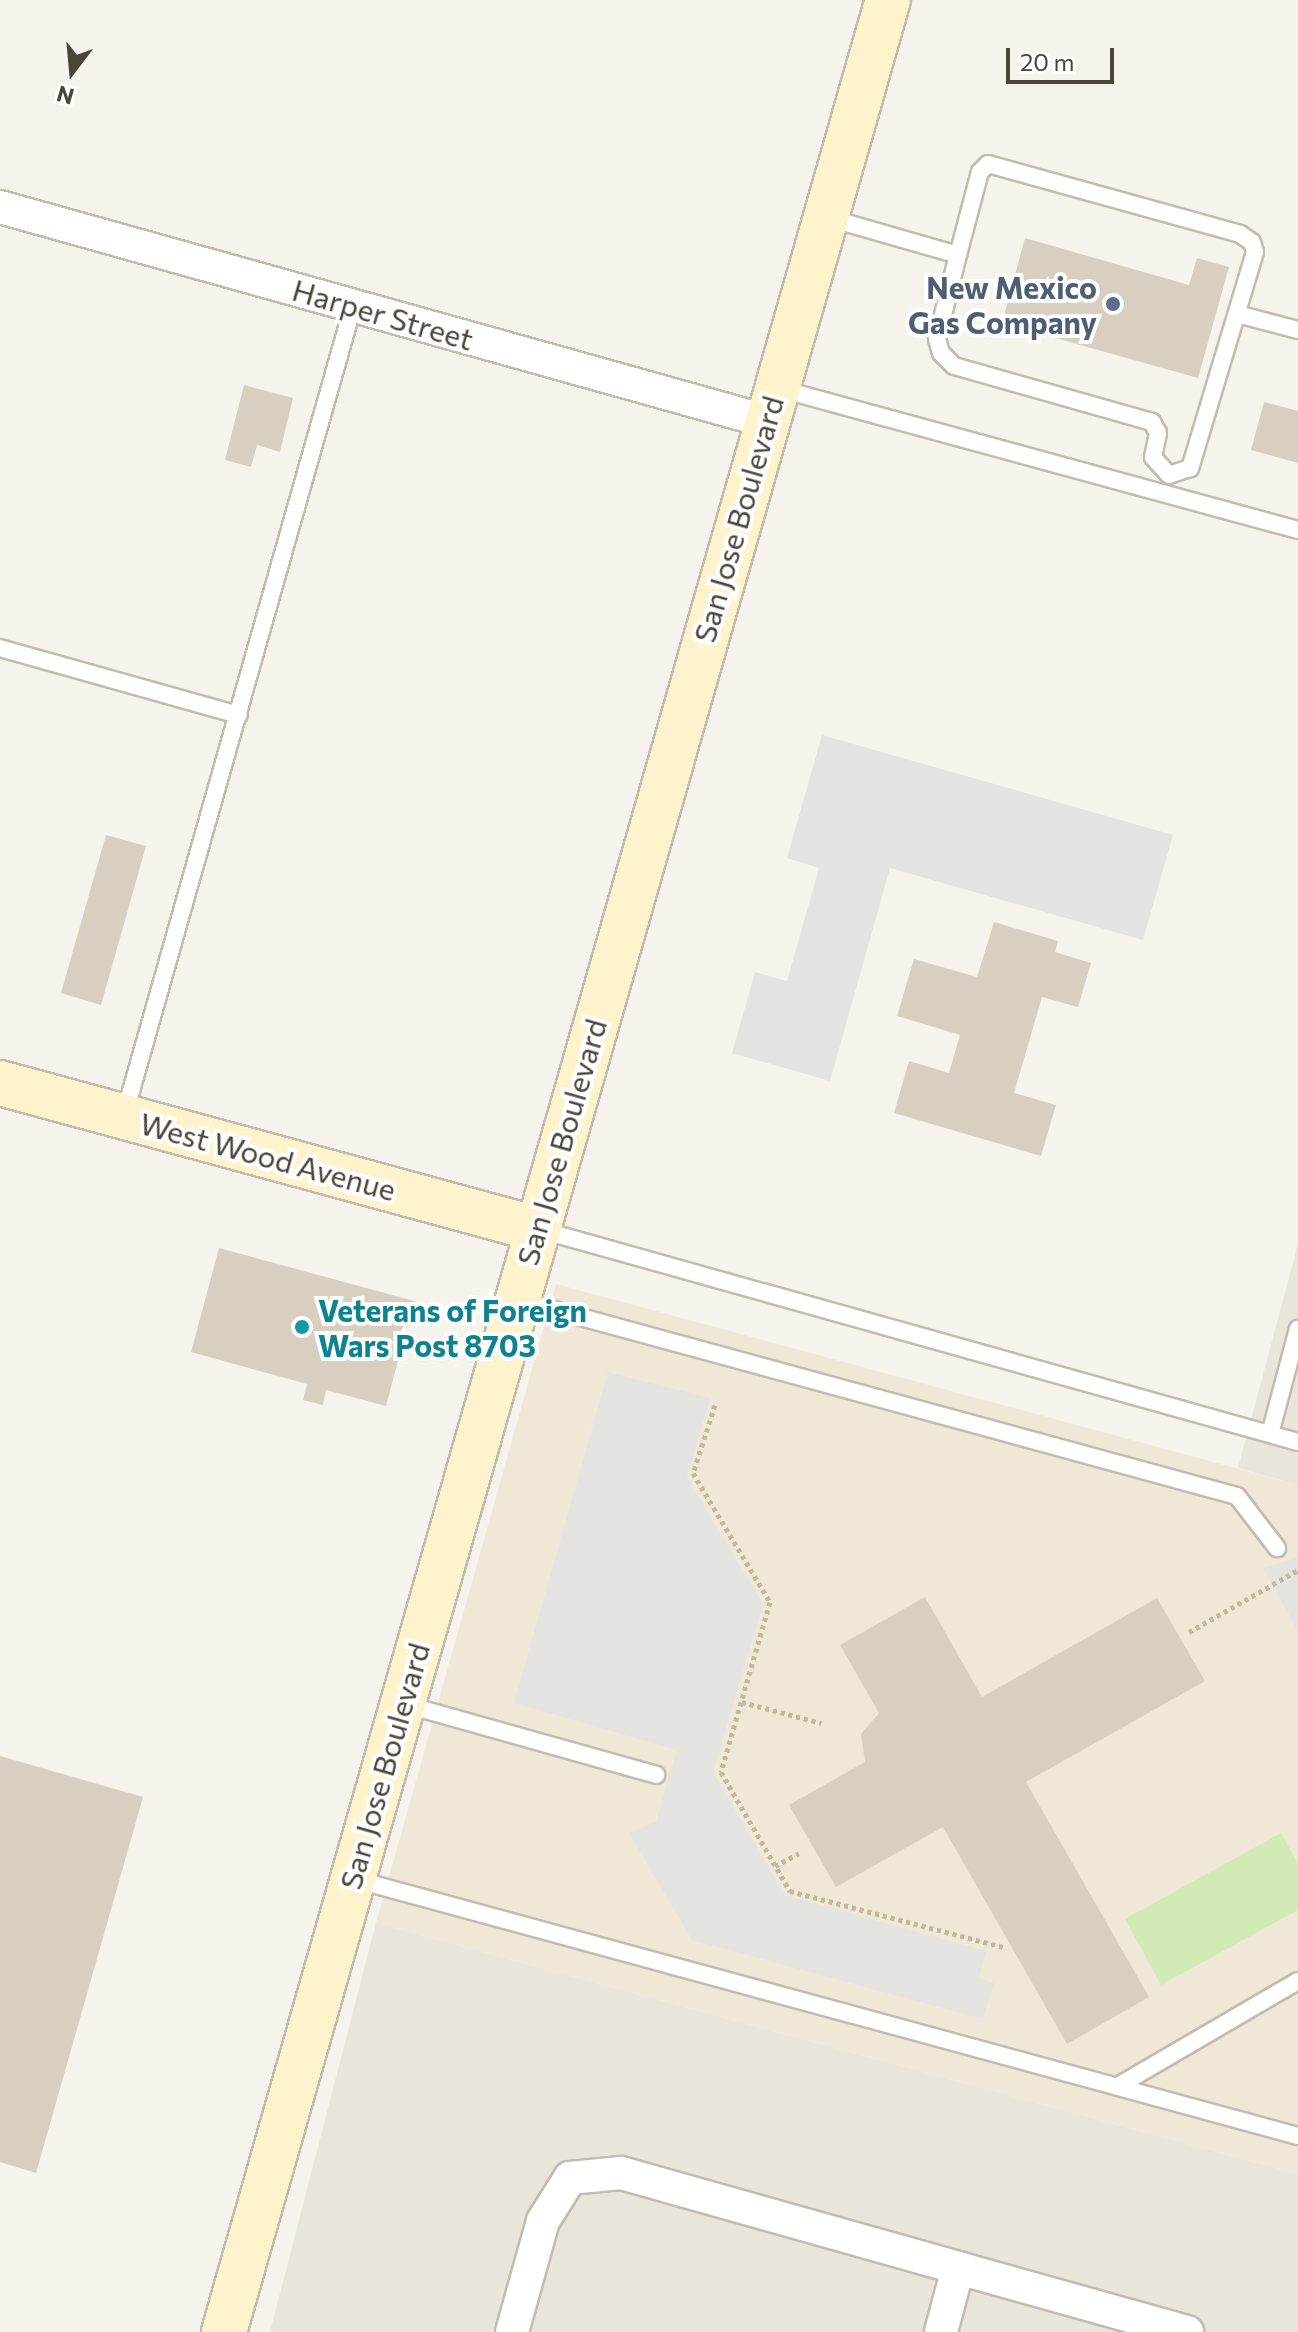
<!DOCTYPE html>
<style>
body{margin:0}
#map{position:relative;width:1298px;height:2332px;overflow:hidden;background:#f6f3ec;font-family:Commissioner,sans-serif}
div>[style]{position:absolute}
.residential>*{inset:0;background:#eae5da}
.education>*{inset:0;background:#efe8d6}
.green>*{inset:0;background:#d2eab5}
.parking>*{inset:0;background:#e5e3e0}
.building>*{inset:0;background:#d8cfc1}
.path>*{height:5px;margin-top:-2.5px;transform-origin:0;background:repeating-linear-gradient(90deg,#c4b79f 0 4px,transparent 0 8px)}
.roads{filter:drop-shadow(2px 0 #c2bbae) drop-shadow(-2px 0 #c2bbae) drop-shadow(0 2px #c2bbae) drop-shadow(0 -2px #c2bbae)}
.lane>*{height:16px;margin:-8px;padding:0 8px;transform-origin:8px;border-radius:8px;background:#fff}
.street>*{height:32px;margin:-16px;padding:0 16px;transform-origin:16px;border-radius:16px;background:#fff}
.secondary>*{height:44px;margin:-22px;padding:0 22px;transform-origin:22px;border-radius:22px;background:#fff3cd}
.dots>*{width:22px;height:22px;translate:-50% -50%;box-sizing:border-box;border:4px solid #fff;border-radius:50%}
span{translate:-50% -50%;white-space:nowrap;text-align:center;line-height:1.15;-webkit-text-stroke:8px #fff;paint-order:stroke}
.service-label{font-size:30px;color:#4e5e75;font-weight:700}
.right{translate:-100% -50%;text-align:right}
.street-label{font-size:30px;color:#4b4439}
.culture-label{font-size:30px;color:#0d838f;font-weight:700}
.left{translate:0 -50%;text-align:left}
.north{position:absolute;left:32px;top:32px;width:80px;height:80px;-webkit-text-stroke:6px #fff;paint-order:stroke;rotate:196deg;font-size:22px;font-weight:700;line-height:32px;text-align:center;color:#4b4439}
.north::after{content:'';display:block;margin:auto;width:28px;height:36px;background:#4b4439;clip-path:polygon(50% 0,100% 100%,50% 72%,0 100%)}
.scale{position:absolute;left:1006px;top:48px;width:108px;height:36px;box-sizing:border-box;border:4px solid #4b4439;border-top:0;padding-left:10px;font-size:24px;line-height:28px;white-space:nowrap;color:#4b4439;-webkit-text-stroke:6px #fff;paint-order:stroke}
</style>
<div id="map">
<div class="residential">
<i style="clip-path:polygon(1298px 1244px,1298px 1485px,1238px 1468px)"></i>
<i style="clip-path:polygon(376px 1923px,1298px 2174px,1298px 2332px,270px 2332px)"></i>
</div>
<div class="education">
<i style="clip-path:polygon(556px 1284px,1298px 1485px,1298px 2174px,376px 1923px)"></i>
</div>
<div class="green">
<i style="clip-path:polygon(1281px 1833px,1298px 1864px,1298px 1910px,1161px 1985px,1125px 1919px)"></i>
</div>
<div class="parking">
<i style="clip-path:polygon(822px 735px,1173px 835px,1143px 940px,890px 868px,830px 1081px,732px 1053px,755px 972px,787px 981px,819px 868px,787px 858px)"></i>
<i style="clip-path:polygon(608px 1372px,710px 1398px,687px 1477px,763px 1604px,713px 1772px,785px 1895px,986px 1951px,979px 1978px,994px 1983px,983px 2019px,692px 1940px,629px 1833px,656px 1822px,677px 1750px,514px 1703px)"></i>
<i style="clip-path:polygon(1298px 1558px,1298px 1631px,1263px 1568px)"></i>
</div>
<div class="building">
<i style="clip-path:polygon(1025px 238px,1189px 285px,1197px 258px,1229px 267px,1198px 378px,1002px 323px)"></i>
<i style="clip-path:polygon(244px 385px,293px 398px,280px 452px,257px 445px,251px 467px,225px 460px)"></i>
<i style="clip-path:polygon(1264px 402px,1298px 411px,1298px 463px,1251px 450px)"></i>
<i style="clip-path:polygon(106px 835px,146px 846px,101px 1005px,61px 993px)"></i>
<i style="clip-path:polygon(994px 922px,1058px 941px,1055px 952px,1091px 963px,1078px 1007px,1042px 997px,1014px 1093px,1056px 1105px,1041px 1156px,894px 1113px,909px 1061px,949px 1073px,960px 1035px,897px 1016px,914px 959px,977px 977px)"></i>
<i style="clip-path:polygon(219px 1248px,414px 1301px,386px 1406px,326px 1390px,323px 1405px,303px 1400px,307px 1384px,191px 1352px)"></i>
<i style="clip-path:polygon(925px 1597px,982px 1697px,1157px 1598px,1205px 1681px,1026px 1782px,1149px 1997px,1067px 2044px,943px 1827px,836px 1887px,789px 1805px,865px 1762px,861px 1734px,879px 1713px,840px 1645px)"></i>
<i style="clip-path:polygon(0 1756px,143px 1797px,36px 2173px,0 2162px)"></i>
</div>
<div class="path">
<i style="left:715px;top:1405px;width:71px;rotate:107.9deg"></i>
<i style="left:693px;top:1473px;width:150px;rotate:59.2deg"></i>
<i style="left:770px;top:1602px;width:177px;rotate:106.1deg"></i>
<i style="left:721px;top:1772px;width:138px;rotate:59.9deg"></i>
<i style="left:790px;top:1891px;width:224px;rotate:14.7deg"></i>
<i style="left:1189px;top:1632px;width:125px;rotate:-29.6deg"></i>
<i style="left:742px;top:1702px;width:82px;rotate:14.9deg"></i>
<i style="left:775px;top:1866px;width:27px;rotate:-28deg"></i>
</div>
<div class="roads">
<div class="lane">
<i style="left:988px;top:164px;width:262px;rotate:15.5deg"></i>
<i style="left:1240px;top:234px;width:14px;rotate:34deg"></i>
<i style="left:1252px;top:242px;width:10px;rotate:73deg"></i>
<i style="left:1255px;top:252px;width:226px;rotate:106.7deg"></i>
<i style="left:1190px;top:468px;width:22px;rotate:162deg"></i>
<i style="left:1169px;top:475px;width:24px;rotate:-132deg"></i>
<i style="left:1153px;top:457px;width:25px;rotate:-78deg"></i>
<i style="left:1158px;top:433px;width:13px;rotate:-119deg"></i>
<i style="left:1152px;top:422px;width:206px;rotate:-164.2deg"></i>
<i style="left:954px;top:366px;width:18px;rotate:-135deg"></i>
<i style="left:941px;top:353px;width:15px;rotate:-106deg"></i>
<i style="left:937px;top:339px;width:87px;rotate:-76deg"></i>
<i style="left:958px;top:255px;width:86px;rotate:-75.2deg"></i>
<i style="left:980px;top:172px;width:11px;rotate:-45deg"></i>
<i style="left:829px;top:218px;width:134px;rotate:16deg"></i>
<i style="left:1237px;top:314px;width:63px;rotate:14.7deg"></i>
<i style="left:777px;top:388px;width:540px;rotate:15.25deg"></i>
<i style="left:0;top:648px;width:248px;rotate:15.7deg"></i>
<i style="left:124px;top:1116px;width:842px;rotate:-74.21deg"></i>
<i style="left:541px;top:1230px;width:786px;rotate:15.65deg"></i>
<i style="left:518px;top:1300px;width:745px;rotate:15.25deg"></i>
<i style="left:1237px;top:1496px;width:66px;rotate:52.4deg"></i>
<i style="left:1270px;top:1434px;width:109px;rotate:-75.1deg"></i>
<i style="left:404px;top:1704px;width:262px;rotate:15.7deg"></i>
<i style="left:354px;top:1879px;width:978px;rotate:15.23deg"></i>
<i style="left:1118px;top:2086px;width:208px;rotate:-30.3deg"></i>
</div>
<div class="street">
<i style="left:0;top:207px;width:795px;rotate:15.61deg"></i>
<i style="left:958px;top:2268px;width:238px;rotate:15.6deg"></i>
<i style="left:512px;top:2332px;width:115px;rotate:-74.4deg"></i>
<i style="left:543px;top:2221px;width:51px;rotate:-57.9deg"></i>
<i style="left:570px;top:2178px;width:51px;rotate:-5.6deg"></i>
<i style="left:621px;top:2173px;width:350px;rotate:15.7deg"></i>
<i style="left:958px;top:2268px;width:66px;rotate:104.9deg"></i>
</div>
<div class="secondary">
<i style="left:0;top:1083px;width:556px;rotate:15.21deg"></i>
<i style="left:224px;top:2332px;width:2425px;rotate:-74.11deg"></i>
</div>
</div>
<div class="dots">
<i style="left:1113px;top:304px;background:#5c6f8a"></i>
<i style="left:302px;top:1327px;background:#0f9aa8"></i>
</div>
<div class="service-label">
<span class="right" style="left:1097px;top:304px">New Mexico<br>Gas Company</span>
</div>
<div class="street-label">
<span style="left:383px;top:314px;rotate:16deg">Harper Street</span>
<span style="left:738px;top:519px;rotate:-74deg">San Jose Boulevard</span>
<span style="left:561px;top:1142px;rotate:-74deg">San Jose Boulevard</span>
<span style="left:268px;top:1156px;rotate:15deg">West Wood Avenue</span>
<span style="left:384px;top:1766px;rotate:-74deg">San Jose Boulevard</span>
</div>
<div class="culture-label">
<span class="left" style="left:318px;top:1327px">Veterans of Foreign<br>Wars Post 8703</span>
</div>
<div class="north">N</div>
<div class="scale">20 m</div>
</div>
